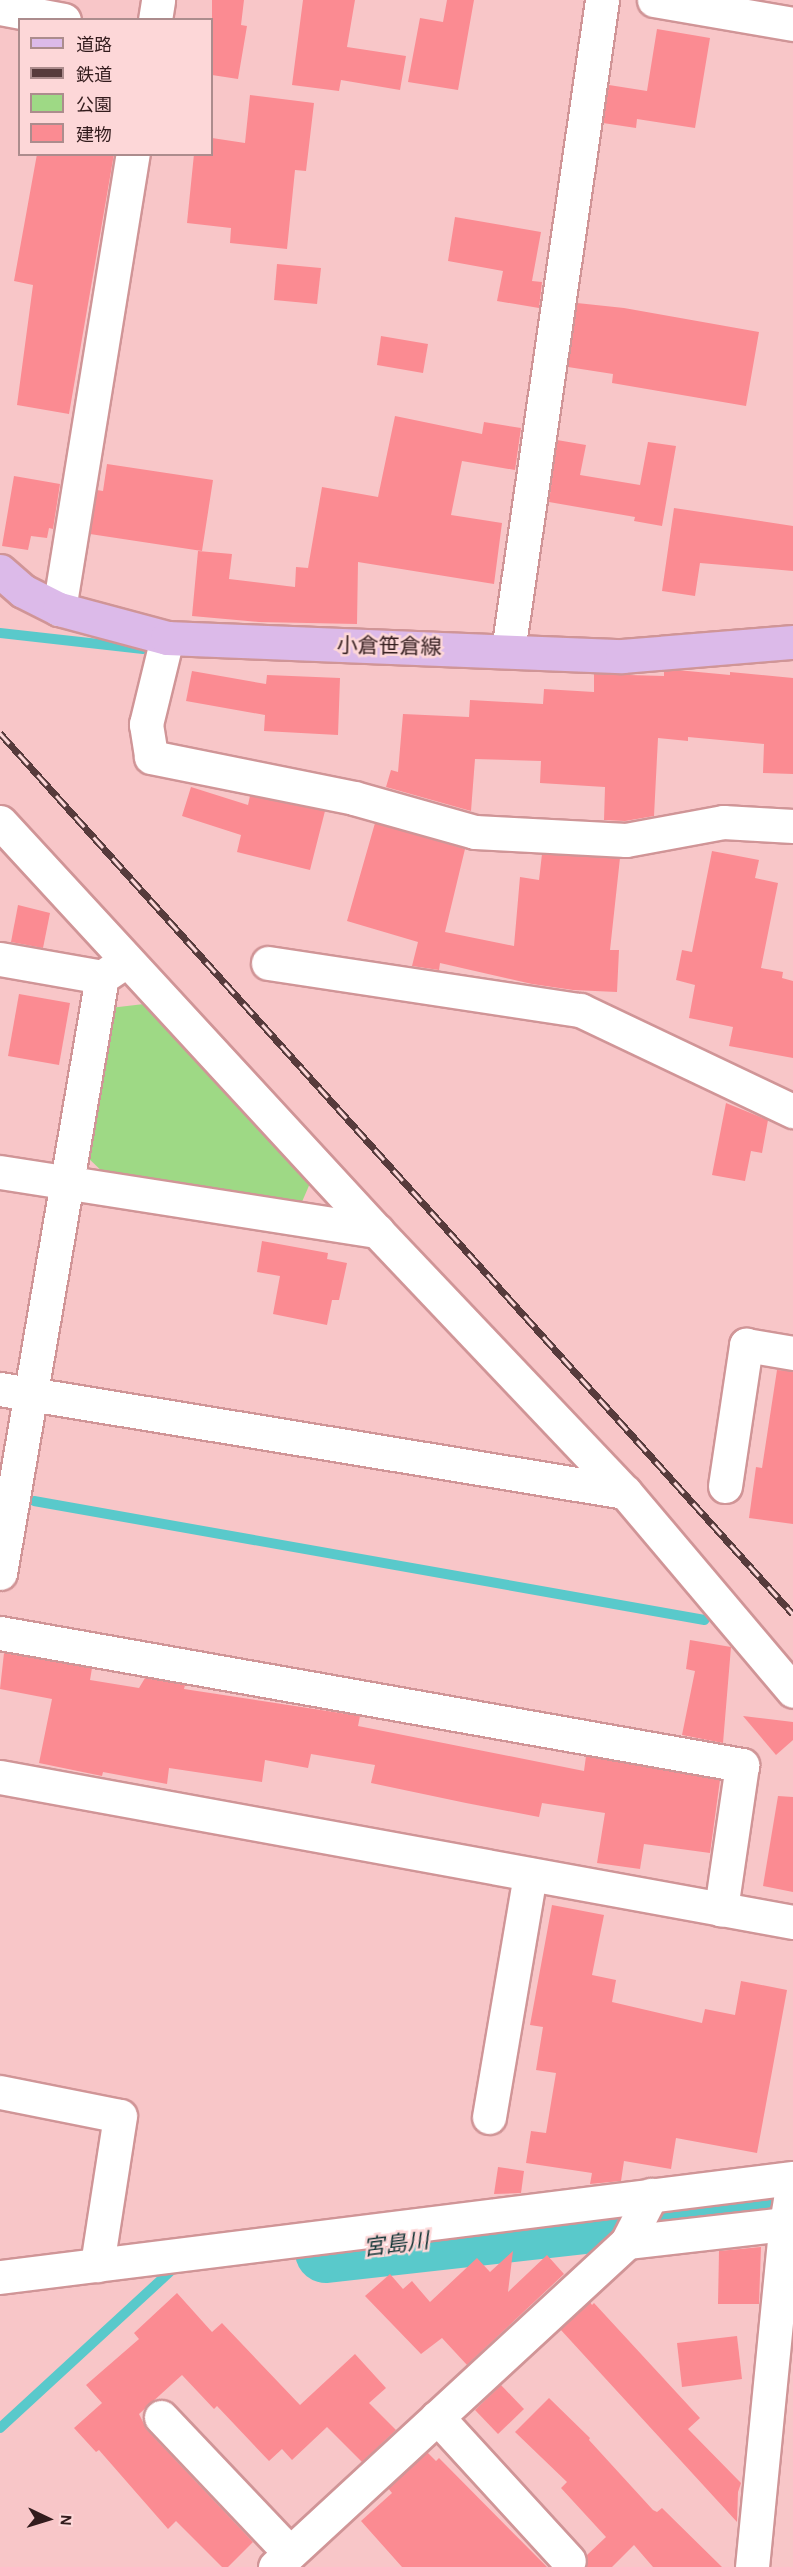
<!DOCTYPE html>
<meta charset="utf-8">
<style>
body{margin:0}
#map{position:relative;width:793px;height:2567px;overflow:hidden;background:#f8c6c8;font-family:"Alegreya Sans","Noto Sans JP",sans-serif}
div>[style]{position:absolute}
.green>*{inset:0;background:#9ed985}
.stream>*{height:10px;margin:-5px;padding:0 5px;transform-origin:5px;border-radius:5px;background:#59c9cb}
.river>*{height:62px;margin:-31px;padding:0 31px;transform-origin:31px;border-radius:31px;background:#59c9cb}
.building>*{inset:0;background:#fb8b92}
.roads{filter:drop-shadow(2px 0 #d09597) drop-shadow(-2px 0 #d09597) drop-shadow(0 2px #d09597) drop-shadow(0 -2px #d09597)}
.minor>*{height:33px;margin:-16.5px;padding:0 16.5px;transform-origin:16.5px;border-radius:16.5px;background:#fff}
.major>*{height:33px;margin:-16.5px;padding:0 16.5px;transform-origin:16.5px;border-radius:16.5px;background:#dcbae9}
.rail>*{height:7px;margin-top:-3.5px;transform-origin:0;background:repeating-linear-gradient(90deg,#fdd7d8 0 14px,#573b3c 0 28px);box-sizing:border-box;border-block:2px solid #573b3c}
span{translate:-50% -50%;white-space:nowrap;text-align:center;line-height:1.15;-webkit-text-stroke:5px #fdd7d8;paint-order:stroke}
.street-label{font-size:21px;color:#331c1d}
.water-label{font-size:22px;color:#103334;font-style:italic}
.legend{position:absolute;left:18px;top:18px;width:195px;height:138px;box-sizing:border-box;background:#fdd7d8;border:2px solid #ac8c8d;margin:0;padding:8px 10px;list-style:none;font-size:18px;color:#331c1d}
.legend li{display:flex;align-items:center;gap:12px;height:30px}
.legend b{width:30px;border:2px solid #ac8c8d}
.north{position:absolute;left:18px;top:2489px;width:60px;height:60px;-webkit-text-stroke:4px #fdd7d8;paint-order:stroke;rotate:94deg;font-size:16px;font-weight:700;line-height:24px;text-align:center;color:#331c1d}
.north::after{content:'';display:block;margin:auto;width:21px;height:27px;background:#331c1d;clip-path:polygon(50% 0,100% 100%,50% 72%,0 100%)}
</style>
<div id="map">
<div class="green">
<i style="clip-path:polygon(144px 1004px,311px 1181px,298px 1211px,109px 1178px,84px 1154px,110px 1008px)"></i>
</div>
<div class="stream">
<i style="left:0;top:633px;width:144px;rotate:6.4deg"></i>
<i style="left:34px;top:1501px;width:681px;rotate:10.06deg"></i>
<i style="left:0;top:2428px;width:235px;rotate:-42.6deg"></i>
</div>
<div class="river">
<i style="left:326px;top:2252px;width:470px;rotate:-6.4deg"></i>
</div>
<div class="building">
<i style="clip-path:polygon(212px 0,244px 0,241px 25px,247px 26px,238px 79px,212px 75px)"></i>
<i style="clip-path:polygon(303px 0,355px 0,347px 47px,406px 56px,400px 90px,341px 80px,339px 91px,292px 85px)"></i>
<i style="clip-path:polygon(447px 0,474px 0,458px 90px,408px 82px,420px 18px,443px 22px)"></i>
<i style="clip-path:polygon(657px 29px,710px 38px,695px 128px,637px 119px,636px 128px,603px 123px,609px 85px,647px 91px)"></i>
<i style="clip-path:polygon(250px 95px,314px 103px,306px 171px,295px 170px,287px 249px,230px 243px,231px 228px,187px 223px,194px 154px,212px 154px,212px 138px,245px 143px)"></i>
<i style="clip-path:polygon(37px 154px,114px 154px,69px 414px,17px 405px,33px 285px,14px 281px)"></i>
<i style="clip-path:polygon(455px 217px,541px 232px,532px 281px,542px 282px,539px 308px,497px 301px,503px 271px,448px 261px)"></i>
<i style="clip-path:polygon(277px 264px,321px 268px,317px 304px,274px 300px)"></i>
<i style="clip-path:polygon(577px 303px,624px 308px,759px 332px,746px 406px,612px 383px,613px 374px,568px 367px)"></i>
<i style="clip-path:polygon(381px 336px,428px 344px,423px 373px,377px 365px)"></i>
<i style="clip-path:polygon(395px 416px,482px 434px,484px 422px,521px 428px,515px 470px,462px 461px,451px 515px,502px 523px,494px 584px,358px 562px,357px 624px,259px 622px,192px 616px,198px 551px,232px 554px,229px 579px,295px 587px,296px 567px,308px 568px,322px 487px,378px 497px)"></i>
<i style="clip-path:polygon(557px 440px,586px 445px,580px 475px,640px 485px,648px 442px,676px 446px,662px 526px,634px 521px,635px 517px,549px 502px)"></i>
<i style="clip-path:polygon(107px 464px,213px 480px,202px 551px,90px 534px,97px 490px,103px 491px)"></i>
<i style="clip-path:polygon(14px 476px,60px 484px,53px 529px,49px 528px,47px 538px,31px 536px,28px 550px,2px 546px)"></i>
<i style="clip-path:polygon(674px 508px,793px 526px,793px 571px,700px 563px,695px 596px,662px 591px)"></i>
<i style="clip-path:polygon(677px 670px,730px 675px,730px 672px,793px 678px,793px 774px,763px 773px,764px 744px,688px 737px,688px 741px,658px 738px,654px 816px,625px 821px,604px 820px,605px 787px,540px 783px,541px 761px,475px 759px,471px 811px,386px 787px,391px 770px,398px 772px,403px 714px,469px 717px,470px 700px,543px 704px,544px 689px,594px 692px,594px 674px,664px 676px,664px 671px)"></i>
<i style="clip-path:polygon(192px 671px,266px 684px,267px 675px,340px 678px,338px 735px,264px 731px,265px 715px,186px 701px)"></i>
<i style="clip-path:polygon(191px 787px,248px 805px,250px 796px,325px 811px,310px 870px,237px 852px,241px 835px,182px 816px)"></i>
<i style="clip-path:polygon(375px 823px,465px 849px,445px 932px,514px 946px,520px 877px,539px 880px,542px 854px,620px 858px,610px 950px,619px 950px,617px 992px,573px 990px,532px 984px,440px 963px,439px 970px,412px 966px,418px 942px,347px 921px)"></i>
<i style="clip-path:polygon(712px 851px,759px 860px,755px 878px,778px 883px,761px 968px,783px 972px,782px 978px,793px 981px,793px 1058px,729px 1046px,733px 1027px,689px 1018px,695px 985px,676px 980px,682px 950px,692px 952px)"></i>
<i style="clip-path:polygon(18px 905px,50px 913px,43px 948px,11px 942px)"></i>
<i style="clip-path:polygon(19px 994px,70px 1003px,59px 1065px,8px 1056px)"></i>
<i style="clip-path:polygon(726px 1103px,768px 1120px,762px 1153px,751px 1151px,745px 1181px,712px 1175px)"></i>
<i style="clip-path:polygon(262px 1241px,328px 1253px,327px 1259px,347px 1263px,339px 1300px,332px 1300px,327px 1325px,273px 1314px,280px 1276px,257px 1272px)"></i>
<i style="clip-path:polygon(777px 1370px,793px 1371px,793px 1524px,749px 1518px,756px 1467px,762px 1468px)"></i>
<i style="clip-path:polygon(690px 1640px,731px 1647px,723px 1743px,682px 1735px,695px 1671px,686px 1669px)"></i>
<i style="clip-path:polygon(4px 1653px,92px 1668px,90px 1680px,139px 1688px,145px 1678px,185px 1685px,184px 1689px,360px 1716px,358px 1726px,584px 1771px,586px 1756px,720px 1780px,710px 1853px,644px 1844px,640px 1869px,597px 1863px,605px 1813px,542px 1803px,539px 1817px,466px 1803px,371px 1783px,375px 1765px,311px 1754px,308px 1768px,265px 1760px,262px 1782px,169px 1768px,167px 1784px,103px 1772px,102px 1776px,39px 1763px,52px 1699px,0 1689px)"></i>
<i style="clip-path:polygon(743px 1716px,793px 1722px,793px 1740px,776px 1755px)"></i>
<i style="clip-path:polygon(778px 1796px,793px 1797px,793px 1892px,763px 1886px)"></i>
<i style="clip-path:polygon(552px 1905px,604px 1915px,592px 1975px,616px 1980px,612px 2002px,702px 2023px,705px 2009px,735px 2015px,741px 1981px,787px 1990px,757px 2153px,676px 2138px,671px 2169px,624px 2161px,621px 2181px,590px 2184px,592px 2173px,526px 2163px,531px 2131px,546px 2133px,556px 2073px,536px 2070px,543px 2027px,530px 2025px)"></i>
<i style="clip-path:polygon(498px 2167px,524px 2171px,521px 2193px,494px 2194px)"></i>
<i style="clip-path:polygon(761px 2247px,759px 2304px,718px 2304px,719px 2251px)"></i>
<i style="clip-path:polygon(513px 2251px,508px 2292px,547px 2255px,564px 2274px,467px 2365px,442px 2338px,421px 2354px,365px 2296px,390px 2274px,403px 2289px,412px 2281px,430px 2302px,477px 2258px,490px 2272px)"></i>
<i style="clip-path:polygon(177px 2293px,212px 2332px,222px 2323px,300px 2405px,355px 2354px,386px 2388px,369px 2403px,396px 2430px,362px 2462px,327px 2427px,292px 2460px,282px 2449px,269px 2461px,217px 2406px,214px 2409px,182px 2375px,139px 2414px,147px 2430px,253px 2542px,228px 2567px,222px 2567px,176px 2521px,168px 2529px,99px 2450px,96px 2452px,74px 2428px,102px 2403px,86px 2385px,139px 2339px,134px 2333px)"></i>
<i style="clip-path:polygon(590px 2302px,592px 2305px,594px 2303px,700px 2418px,688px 2429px,741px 2483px,738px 2492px,737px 2522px,560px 2329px)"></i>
<i style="clip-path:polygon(737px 2336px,742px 2379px,682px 2387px,677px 2343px)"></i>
<i style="clip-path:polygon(501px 2385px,524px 2409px,498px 2434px,475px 2410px)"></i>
<i style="clip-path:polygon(549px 2398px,590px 2438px,589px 2440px,653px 2510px,657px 2512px,662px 2508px,722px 2567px,653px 2567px,634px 2545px,612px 2567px,587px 2567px,587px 2555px,606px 2537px,561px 2488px,567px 2482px,515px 2432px)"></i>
<i style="clip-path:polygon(427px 2452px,436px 2461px,439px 2458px,547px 2567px,402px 2567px,361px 2521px,392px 2493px,388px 2488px)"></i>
</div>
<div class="roads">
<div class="minor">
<i style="left:654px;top:0;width:141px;rotate:9.8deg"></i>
<i style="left:0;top:8px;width:65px;rotate:10.6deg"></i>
<i style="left:155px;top:20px;width:20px;rotate:-81deg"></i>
<i style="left:59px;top:609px;width:461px;rotate:-80.8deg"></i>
<i style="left:167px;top:638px;width:89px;rotate:103.7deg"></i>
<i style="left:146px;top:724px;width:33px;rotate:81deg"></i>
<i style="left:151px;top:757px;width:207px;rotate:11.4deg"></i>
<i style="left:354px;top:798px;width:126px;rotate:15.7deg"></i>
<i style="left:475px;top:832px;width:151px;rotate:3deg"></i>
<i style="left:626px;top:840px;width:99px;rotate:-10.5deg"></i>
<i style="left:723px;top:822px;width:70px;rotate:3.3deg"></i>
<i style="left:508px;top:651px;width:658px;rotate:-81.78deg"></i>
<i style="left:0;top:822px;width:556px;rotate:47.33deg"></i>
<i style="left:377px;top:1231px;width:360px;rotate:46.5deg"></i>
<i style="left:625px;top:1492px;width:260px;rotate:49.8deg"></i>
<i style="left:0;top:959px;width:104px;rotate:10deg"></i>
<i style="left:102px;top:977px;width:22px;rotate:-34deg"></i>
<i style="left:268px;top:963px;width:316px;rotate:8.6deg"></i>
<i style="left:580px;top:1010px;width:236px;rotate:25.4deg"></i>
<i style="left:0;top:1172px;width:382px;rotate:8.9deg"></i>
<i style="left:0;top:1389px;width:633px;rotate:9.36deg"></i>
<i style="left:725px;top:1486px;width:143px;rotate:-81.5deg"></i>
<i style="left:746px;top:1345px;width:48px;rotate:9.7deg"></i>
<i style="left:0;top:1573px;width:605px;rotate:-80.29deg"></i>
<i style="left:0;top:1633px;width:754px;rotate:10.09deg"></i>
<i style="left:742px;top:1765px;width:146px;rotate:98.3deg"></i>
<i style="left:0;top:1777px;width:806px;rotate:10.36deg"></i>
<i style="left:0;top:2092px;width:122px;rotate:11.3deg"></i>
<i style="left:120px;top:2116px;width:151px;rotate:98.8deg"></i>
<i style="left:489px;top:2117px;width:246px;rotate:-80.4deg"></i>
<i style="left:627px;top:2242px;width:160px;rotate:-6.5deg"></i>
<i style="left:0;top:2277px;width:799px;rotate:-7.12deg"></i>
<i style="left:161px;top:2417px;width:187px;rotate:46.5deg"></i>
<i style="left:437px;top:2417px;width:195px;rotate:47.5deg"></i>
<i style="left:275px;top:2567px;width:479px;rotate:-42.7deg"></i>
<i style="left:627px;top:2242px;width:53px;rotate:-62.9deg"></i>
<i style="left:752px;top:2567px;width:339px;rotate:-84.4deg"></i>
<i style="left:785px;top:2230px;width:50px;rotate:-80.7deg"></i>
</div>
<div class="major">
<i style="left:0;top:571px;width:30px;rotate:41deg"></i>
<i style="left:23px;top:591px;width:40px;rotate:26.6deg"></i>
<i style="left:59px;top:609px;width:112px;rotate:15deg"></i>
<i style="left:167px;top:638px;width:455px;rotate:2.3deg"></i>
<i style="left:622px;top:656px;width:172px;rotate:-4.7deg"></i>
</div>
</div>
<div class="rail">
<i style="left:0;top:733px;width:1185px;rotate:48.01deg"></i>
</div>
<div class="street-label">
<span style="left:389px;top:647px;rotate:1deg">小倉笹倉線</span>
</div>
<div class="water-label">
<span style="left:396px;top:2245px;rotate:-7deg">宮島川</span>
</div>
<ul class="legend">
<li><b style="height:8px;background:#dcbae9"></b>道路</li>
<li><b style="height:8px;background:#573b3c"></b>鉄道</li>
<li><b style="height:16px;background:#9ed985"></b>公園</li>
<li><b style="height:16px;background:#fb8b92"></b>建物</li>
</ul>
<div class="north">N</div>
</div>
